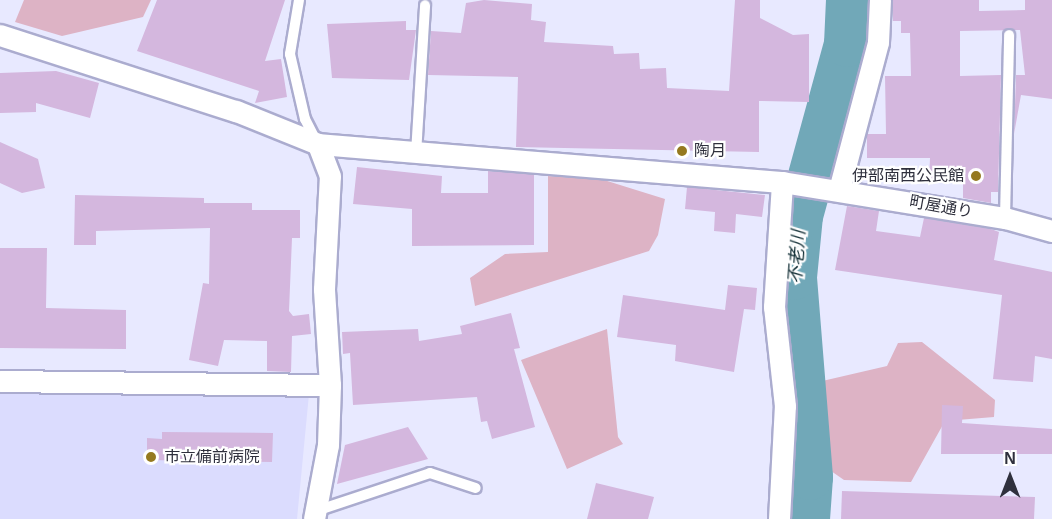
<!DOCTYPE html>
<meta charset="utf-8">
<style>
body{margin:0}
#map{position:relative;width:1052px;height:519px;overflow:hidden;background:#e8e9ff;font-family:Arial,"Noto Sans JP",sans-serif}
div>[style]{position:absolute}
.built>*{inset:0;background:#dbdcfe}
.green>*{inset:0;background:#ddb3c5}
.river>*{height:46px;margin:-23px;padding:0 23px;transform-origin:23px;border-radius:23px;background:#71a8b8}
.building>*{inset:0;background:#d4b7de}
.roads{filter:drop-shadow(2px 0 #abaccf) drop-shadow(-2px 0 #abaccf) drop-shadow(0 2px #abaccf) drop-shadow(0 -2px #abaccf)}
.service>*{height:10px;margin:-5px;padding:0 5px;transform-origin:5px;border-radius:5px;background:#fff}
.minor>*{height:21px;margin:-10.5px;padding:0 10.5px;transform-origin:10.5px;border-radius:10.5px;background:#fff}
.dots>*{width:16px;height:16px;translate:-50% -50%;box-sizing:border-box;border:3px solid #fff;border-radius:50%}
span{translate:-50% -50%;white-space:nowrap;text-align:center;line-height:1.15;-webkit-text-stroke:4.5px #fff;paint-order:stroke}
.poi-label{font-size:16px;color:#2f303d}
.left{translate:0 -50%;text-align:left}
.right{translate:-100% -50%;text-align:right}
.street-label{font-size:16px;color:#2f303d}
.water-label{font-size:18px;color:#112e35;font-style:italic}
.north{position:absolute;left:980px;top:447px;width:60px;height:60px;-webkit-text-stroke:4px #fff;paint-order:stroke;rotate:0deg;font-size:16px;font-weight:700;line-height:24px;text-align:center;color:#2f303d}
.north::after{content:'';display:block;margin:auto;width:21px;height:27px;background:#2f303d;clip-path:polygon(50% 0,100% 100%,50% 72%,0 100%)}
</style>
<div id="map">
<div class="built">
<i style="clip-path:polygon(0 388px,309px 394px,297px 519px,0 519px)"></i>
</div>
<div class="green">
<i style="clip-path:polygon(24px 0,151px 0,143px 17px,62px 36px,15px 22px)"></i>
<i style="clip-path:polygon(548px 176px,604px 180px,665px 199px,658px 235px,649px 251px,475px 306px,470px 278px,505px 254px,548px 252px)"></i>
<i style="clip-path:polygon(607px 329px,618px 437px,623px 444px,567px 469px,521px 360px)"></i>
<i style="clip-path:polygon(922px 342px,995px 400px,994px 417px,945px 421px,911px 482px,844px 480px,821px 464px,818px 382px,887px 366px,898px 343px)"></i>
</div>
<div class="river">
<i style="left:807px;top:519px;width:42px;rotate:-85.9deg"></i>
<i style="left:810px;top:477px;width:201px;rotate:-94.6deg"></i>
<i style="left:794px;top:277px;width:61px;rotate:-84.4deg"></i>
<i style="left:800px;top:216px;width:178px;rotate:-74.7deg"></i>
<i style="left:847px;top:44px;width:44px;rotate:-87.4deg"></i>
</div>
<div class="building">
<i style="clip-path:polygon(157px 0,285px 0,265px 61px,281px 59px,287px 97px,255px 103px,259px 91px,137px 51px)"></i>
<i style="clip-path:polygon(484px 0,532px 4px,531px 20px,546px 22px,544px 42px,613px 46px,614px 54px,639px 53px,640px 69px,666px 68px,667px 88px,729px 91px,735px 0,760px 0,760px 18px,793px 35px,809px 34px,809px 102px,759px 101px,759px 152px,516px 147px,518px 77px,428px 75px,431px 31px,461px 33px,466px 3px)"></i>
<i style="clip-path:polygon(893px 0,979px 0,979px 11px,1025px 10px,1025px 0,1052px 0,1052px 99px,1021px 95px,1014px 134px,1016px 75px,1025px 75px,1020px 30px,960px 31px,960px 76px,1001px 75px,998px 192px,991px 192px,991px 203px,963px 198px,963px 183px,929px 180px,930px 158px,867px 158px,867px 134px,886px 134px,885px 76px,911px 76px,910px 33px,901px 33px,901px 21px,893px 21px)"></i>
<i style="clip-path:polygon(406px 21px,406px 30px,416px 30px,409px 80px,332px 78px,327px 24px)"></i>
<i style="clip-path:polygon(56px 71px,99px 83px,90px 118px,36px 103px,36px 112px,0 113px,0 73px)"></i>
<i style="clip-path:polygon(0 142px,38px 159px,45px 188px,22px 193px,0 183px)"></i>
<i style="clip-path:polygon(357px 167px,442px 176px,441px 193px,488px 193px,488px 171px,534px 174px,534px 245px,412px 246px,412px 209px,353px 204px)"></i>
<i style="clip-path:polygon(687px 187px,765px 195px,762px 217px,736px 214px,735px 233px,714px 231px,715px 212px,685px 209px)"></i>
<i style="clip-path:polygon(75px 195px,204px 198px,204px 203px,252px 203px,252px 210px,300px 210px,300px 238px,292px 238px,289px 311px,293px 316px,309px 314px,311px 334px,292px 336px,291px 372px,267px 371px,267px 341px,224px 340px,218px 366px,189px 360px,203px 283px,209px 284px,210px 228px,96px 231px,96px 245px,74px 245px)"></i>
<i style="clip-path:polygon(847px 206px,879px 211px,876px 231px,920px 237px,924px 218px,991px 229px,999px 232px,994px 260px,1052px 272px,1052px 359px,1035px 356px,1033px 382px,993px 379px,1002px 295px,835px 270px)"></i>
<i style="clip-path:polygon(0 248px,47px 248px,46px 308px,126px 310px,126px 349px,0 348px)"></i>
<i style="clip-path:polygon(728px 285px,757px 288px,755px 310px,744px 309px,734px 372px,675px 361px,676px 345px,617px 337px,623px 295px,725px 310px)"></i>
<i style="clip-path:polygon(511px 313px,520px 348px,514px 349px,535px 427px,492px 439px,487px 421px,481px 422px,477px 397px,353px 405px,350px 353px,343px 354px,342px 332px,418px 329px,419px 341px,462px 334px,460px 326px)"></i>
<i style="clip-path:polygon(942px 405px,963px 406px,962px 423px,1052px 429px,1052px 454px,941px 454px)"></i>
<i style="clip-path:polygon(408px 427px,428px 459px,337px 484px,345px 445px)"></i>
<i style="clip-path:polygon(162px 432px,273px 433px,272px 462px,147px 460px,147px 438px,162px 439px)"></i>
<i style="clip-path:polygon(596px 483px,654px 497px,648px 519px,587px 519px)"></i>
<i style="clip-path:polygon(842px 491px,1035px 497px,1034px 519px,841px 519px)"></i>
</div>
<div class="roads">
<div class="service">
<i style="left:299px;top:0;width:55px;rotate:99.5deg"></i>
<i style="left:290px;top:54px;width:67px;rotate:77deg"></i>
<i style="left:305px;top:119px;width:25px;rotate:63deg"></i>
<i style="left:416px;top:154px;width:149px;rotate:-86.5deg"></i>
<i style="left:1005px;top:218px;width:183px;rotate:-88.7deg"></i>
<i style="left:316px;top:511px;width:120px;rotate:-18.4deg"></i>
<i style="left:430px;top:473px;width:48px;rotate:18.1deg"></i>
</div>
<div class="minor">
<i style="left:0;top:35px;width:248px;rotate:17.9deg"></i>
<i style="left:236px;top:111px;width:88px;rotate:21.9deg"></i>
<i style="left:318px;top:144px;width:466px;rotate:4.7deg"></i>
<i style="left:782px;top:182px;width:226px;rotate:9.2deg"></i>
<i style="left:1005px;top:218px;width:49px;rotate:15.5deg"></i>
<i style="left:839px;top:190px;width:153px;rotate:-75.2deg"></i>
<i style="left:878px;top:42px;width:42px;rotate:-87.3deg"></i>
<i style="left:0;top:381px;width:330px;rotate:0.7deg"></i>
<i style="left:314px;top:519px;width:75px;rotate:-79.3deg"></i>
<i style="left:328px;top:445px;width:60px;rotate:-88.1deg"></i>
<i style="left:330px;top:385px;width:96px;rotate:-93.6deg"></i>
<i style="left:324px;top:289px;width:113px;rotate:-87deg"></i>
<i style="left:330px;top:176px;width:34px;rotate:-111deg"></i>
<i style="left:779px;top:519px;width:113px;rotate:-87deg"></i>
<i style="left:785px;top:406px;width:100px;rotate:-96.3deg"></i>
<i style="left:774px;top:307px;width:125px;rotate:-86.3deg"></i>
</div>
</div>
<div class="dots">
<i style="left:682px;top:151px;background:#957920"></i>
<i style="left:976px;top:176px;background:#957920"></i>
<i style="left:151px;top:457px;background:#957920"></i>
</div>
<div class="poi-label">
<span class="left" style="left:694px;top:151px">陶月</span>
<span class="right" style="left:964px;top:176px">伊部南西公民館</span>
<span class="left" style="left:164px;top:457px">市立備前病院</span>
</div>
<div class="street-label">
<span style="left:941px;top:207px;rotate:10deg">町屋通り</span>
</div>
<div class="water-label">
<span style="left:797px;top:257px;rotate:-86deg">不老川</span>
</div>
<div class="north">N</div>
</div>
